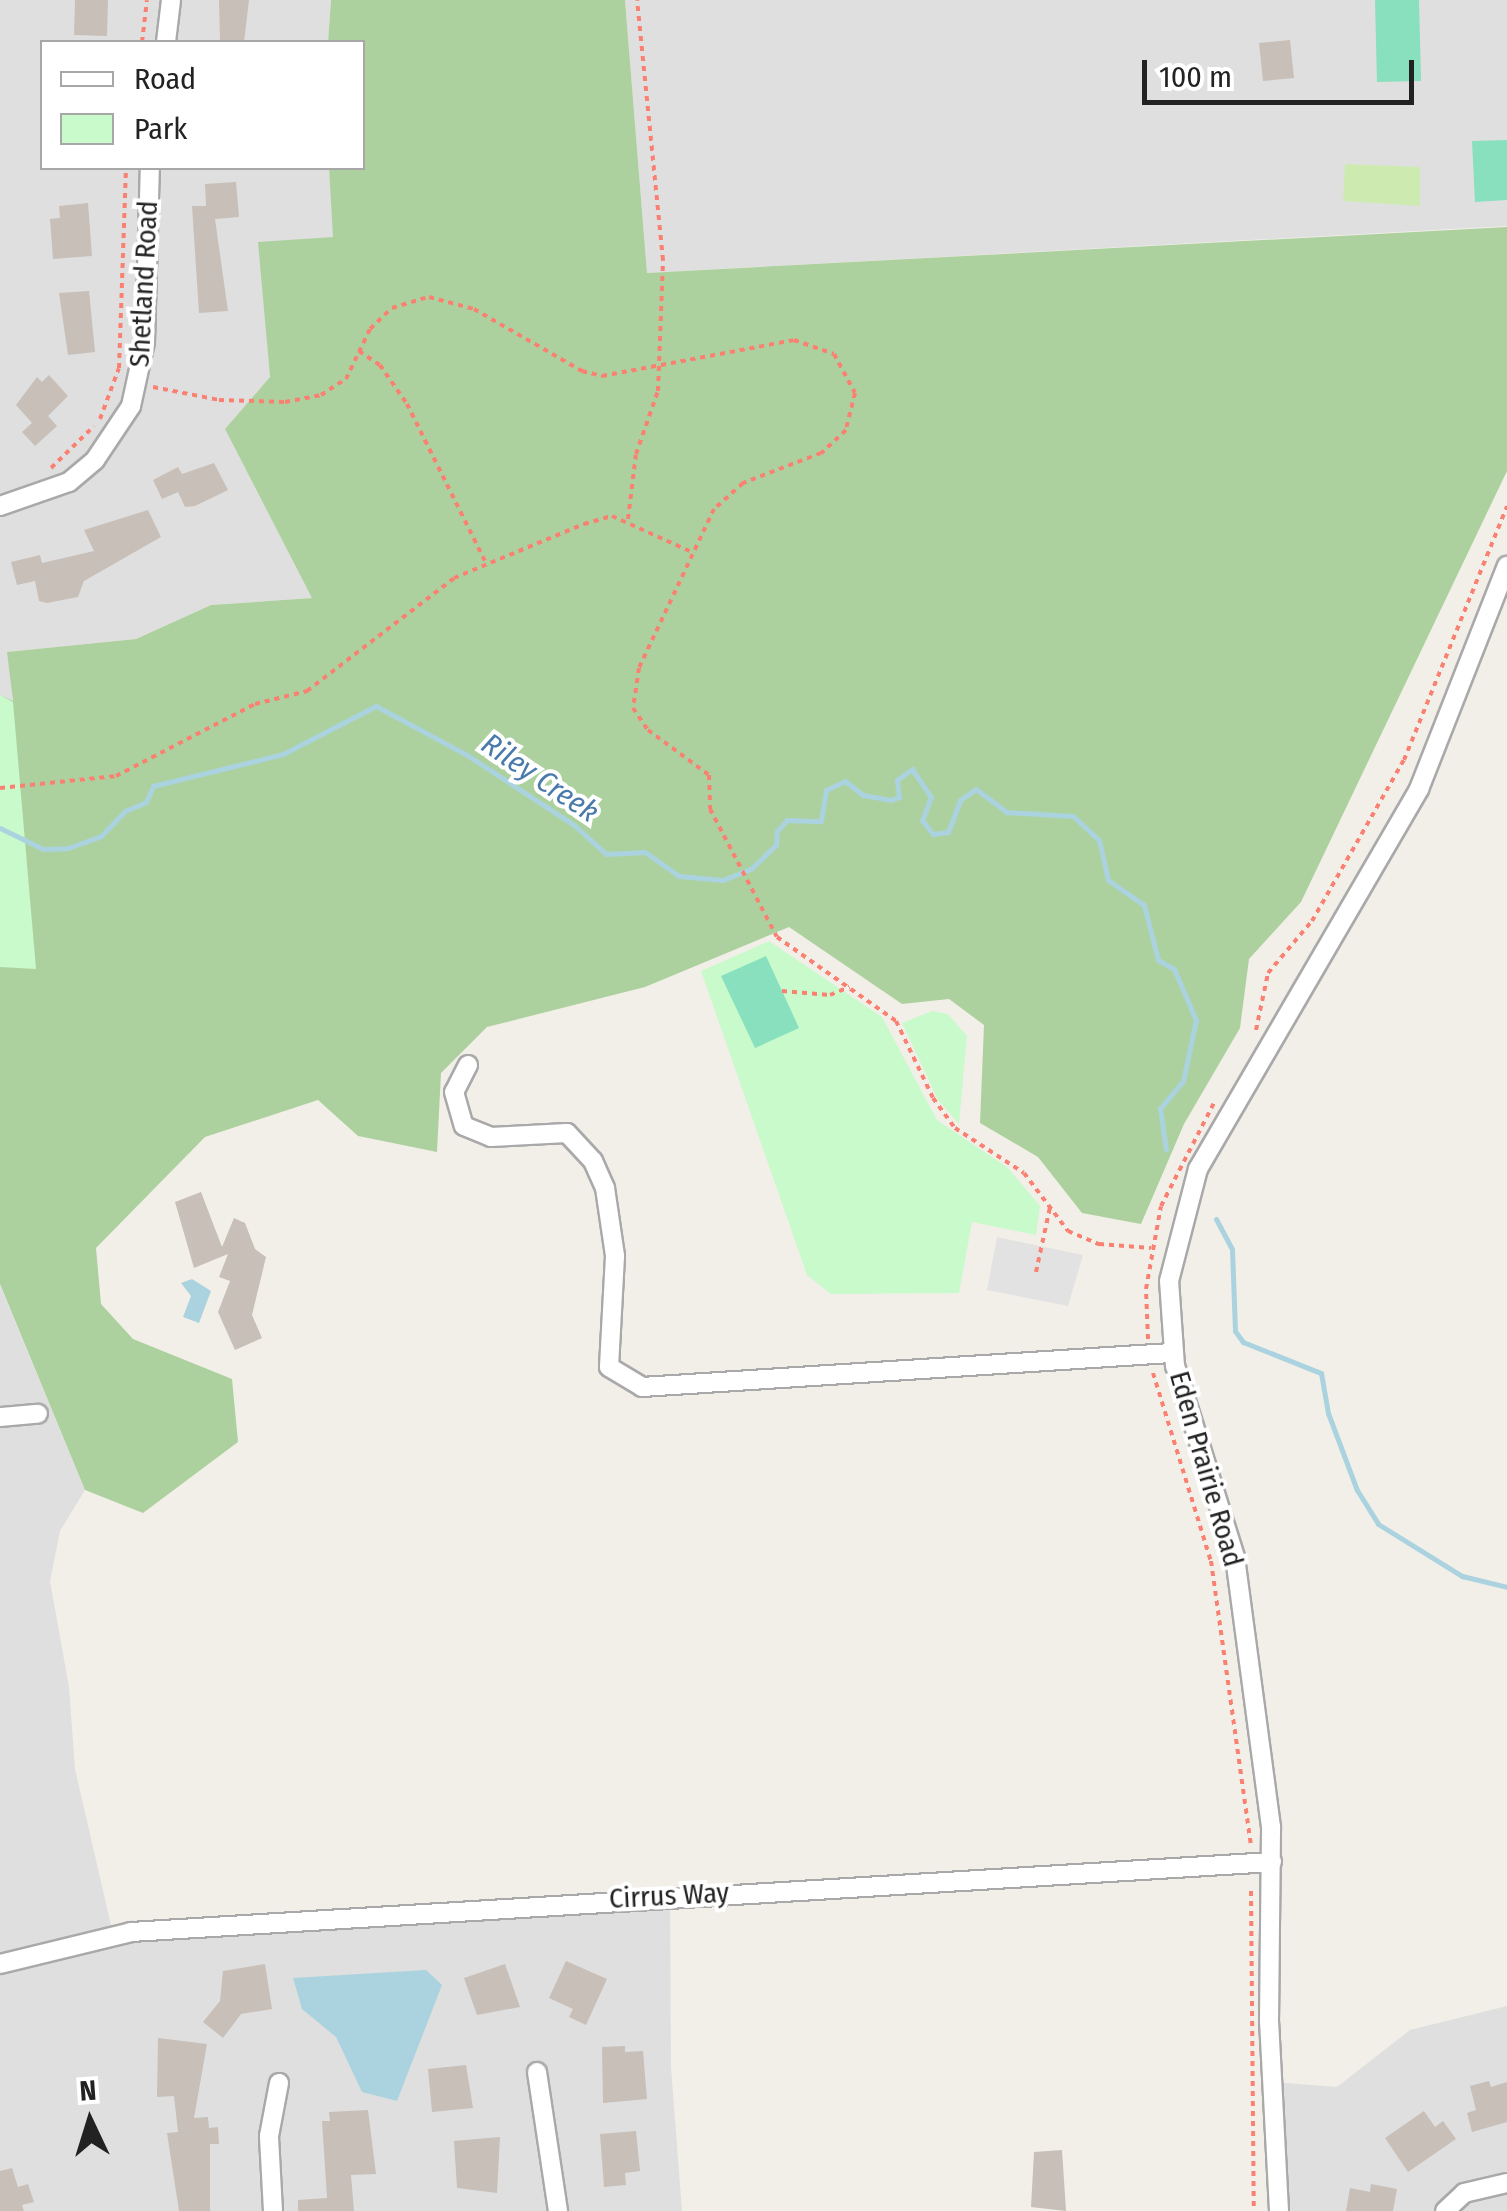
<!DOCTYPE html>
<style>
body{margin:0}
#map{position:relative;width:1507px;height:2211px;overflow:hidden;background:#f2efe9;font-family:"Fira Sans Condensed",sans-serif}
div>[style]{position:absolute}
.residential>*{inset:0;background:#e0dfdf}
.grass>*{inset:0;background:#cdebb0}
.forest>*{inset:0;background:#add19e}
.park>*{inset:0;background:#c8facc}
.pitch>*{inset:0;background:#88e0be}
.parking>*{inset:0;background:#e2e2e2}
.water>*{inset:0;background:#aad3df}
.stream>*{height:5px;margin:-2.5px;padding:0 2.5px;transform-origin:2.5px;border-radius:2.5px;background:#aad3df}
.building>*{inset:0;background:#c7bfb8}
.path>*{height:4px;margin-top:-2px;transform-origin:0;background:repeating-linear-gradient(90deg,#fa8072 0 5px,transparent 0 10px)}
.roads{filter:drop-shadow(2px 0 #a9a9a9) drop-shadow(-2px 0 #a9a9a9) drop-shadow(0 2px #a9a9a9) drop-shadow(0 -2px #a9a9a9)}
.minor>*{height:18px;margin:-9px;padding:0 9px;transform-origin:9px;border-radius:9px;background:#fff}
span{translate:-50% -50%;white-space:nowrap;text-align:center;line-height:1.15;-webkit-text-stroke:8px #fff;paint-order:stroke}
.street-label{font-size:28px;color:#222}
.water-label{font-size:30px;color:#4a7aab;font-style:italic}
.legend{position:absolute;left:40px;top:40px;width:325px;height:130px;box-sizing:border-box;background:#fff;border:2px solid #a7a7a7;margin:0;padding:12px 18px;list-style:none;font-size:30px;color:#222}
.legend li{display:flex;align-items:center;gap:20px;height:50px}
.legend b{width:50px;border:2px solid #a7a7a7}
.north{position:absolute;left:40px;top:2071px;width:100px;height:100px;-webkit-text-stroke:8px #fff;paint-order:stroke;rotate:356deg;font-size:28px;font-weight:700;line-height:40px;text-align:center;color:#222}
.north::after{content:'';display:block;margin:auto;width:35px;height:45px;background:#222;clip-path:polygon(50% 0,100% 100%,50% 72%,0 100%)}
.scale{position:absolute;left:1142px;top:60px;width:272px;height:45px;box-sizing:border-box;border:5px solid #222;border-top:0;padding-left:12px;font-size:30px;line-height:35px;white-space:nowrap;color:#222;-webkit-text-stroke:8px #fff;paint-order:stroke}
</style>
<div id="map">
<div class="residential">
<i style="clip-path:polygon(0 0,331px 0,328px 42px,42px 42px,42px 168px,329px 168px,334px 237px,259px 243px,270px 377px,225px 429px,313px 598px,211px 605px,136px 639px,8px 652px,13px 702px,0 695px)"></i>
<i style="clip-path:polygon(625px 0,1507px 0,1507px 226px,647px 273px)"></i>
<i style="clip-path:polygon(0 1285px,85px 1490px,60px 1531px,50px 1581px,69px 1687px,75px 1769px,113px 1934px,670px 1896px,671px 2067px,682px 2211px,0 2211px)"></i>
<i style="clip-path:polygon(1507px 2006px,1507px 2211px,1278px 2211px,1272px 2082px,1337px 2087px,1410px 2030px)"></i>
</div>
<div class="grass">
<i style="clip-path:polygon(1345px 164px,1420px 167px,1420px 206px,1343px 201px)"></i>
</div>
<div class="forest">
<i style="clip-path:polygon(331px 0,625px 0,647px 273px,1507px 227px,1507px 471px,1301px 902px,1249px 959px,1240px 1028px,1184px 1124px,1141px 1224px,1082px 1213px,1038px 1157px,980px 1123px,984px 1025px,949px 999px,902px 1004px,789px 927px,645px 987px,487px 1027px,441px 1073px,437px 1152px,358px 1136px,318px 1100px,205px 1137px,96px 1248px,101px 1304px,133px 1339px,232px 1379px,238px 1442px,143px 1513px,85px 1490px,0 1284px,0 695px,13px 701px,7px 652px,136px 639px,211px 605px,312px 598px,225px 429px,270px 377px,258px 242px,333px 237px,329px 168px,362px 168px,362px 42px,328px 42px)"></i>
</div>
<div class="park">
<i style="clip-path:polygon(0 695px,13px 702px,36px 969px,0 967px)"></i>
<i style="clip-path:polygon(769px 941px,882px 1017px,937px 1120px,1008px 1168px,1040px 1206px,1036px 1235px,972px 1222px,959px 1293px,831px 1294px,807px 1275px,701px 971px)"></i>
<i style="clip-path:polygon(932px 1011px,948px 1014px,967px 1036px,959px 1124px,938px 1100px,902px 1023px)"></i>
</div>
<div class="pitch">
<i style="clip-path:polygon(1375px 0,1419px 0,1421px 81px,1377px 82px)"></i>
<i style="clip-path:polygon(1507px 140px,1507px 200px,1475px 202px,1472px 141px)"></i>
<i style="clip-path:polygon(766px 956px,799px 1028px,755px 1048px,721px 976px)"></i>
</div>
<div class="parking">
<i style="clip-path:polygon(997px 1237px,1083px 1255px,1068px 1306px,987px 1290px)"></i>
</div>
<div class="water">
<i style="clip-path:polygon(192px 1279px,211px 1291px,199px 1323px,183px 1317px,191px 1296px,181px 1283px)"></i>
<i style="clip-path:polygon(426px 1970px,442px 1985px,397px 2101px,362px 2092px,336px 2037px,302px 2009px,293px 1978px)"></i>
</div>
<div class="stream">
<i style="left:0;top:828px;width:48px;rotate:26deg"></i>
<i style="left:43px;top:849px;width:25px;rotate:-2deg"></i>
<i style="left:68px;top:848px;width:35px;rotate:-20deg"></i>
<i style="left:101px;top:836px;width:35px;rotate:-46deg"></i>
<i style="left:125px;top:811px;width:23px;rotate:-23deg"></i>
<i style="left:146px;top:802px;width:17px;rotate:-66deg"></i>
<i style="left:153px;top:786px;width:134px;rotate:-13.8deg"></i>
<i style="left:283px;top:754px;width:105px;rotate:-27.3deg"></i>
<i style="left:376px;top:706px;width:103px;rotate:28.3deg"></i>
<i style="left:467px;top:755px;width:128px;rotate:33.2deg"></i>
<i style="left:574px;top:825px;width:43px;rotate:42.2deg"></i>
<i style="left:606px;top:854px;width:39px;rotate:-3deg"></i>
<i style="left:645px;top:852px;width:42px;rotate:35.2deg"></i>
<i style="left:679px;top:876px;width:44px;rotate:5.2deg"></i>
<i style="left:723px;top:880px;width:31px;rotate:-22deg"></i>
<i style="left:752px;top:868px;width:33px;rotate:-44deg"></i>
<i style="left:776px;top:845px;width:14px;rotate:-86deg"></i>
<i style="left:777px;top:831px;width:15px;rotate:-48deg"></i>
<i style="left:787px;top:820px;width:34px;rotate:2deg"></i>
<i style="left:821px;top:821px;width:31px;rotate:-81deg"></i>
<i style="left:826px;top:790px;width:21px;rotate:-25deg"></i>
<i style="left:845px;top:781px;width:23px;rotate:38deg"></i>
<i style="left:863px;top:795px;width:28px;rotate:10deg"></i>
<i style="left:891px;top:800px;width:9px;rotate:-21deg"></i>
<i style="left:899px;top:797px;width:17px;rotate:-97deg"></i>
<i style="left:897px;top:780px;width:19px;rotate:-36deg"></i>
<i style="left:912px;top:769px;width:34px;rotate:56deg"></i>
<i style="left:931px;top:797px;width:25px;rotate:111deg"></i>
<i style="left:922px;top:820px;width:18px;rotate:52deg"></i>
<i style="left:933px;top:834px;width:15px;rotate:-8deg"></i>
<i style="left:948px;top:832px;width:34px;rotate:-69deg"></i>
<i style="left:960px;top:800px;width:19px;rotate:-35deg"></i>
<i style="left:976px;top:789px;width:39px;rotate:37deg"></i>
<i style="left:1007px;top:812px;width:66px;rotate:3.5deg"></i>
<i style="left:1073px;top:816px;width:35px;rotate:43deg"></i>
<i style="left:1099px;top:840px;width:41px;rotate:77.3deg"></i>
<i style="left:1108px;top:880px;width:44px;rotate:34.8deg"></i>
<i style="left:1144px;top:905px;width:57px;rotate:75.7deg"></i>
<i style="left:1158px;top:960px;width:18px;rotate:29deg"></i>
<i style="left:1174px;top:969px;width:56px;rotate:66.7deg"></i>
<i style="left:1196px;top:1020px;width:62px;rotate:102deg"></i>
<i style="left:1183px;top:1081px;width:35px;rotate:130deg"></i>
<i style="left:1160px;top:1108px;width:42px;rotate:81.9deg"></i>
<i style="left:1216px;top:1219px;width:34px;rotate:62deg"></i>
<i style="left:1232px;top:1249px;width:82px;rotate:87.9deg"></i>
<i style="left:1235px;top:1331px;width:14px;rotate:54deg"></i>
<i style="left:1243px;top:1342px;width:84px;rotate:21.7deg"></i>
<i style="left:1321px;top:1373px;width:41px;rotate:80.1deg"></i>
<i style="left:1328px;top:1413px;width:82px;rotate:69.4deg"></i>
<i style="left:1357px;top:1490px;width:40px;rotate:58deg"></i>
<i style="left:1378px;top:1524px;width:99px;rotate:31.8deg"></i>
<i style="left:1462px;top:1576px;width:46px;rotate:13.7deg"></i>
</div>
<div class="building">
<i style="clip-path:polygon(75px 0,108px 0,107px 36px,74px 35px)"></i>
<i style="clip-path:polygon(219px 0,249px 0,244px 42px,220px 42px)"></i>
<i style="clip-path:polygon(1290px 40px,1294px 78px,1263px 81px,1259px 43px)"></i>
<i style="clip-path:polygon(236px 182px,239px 217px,215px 219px,228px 311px,199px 313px,192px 206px,206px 206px,205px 184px)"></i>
<i style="clip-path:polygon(88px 203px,92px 256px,53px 259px,50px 219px,60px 218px,59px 206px)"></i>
<i style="clip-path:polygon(89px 291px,95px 352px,68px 355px,59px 293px)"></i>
<i style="clip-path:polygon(49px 375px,68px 396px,48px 416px,57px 426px,35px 446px,22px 432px,32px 423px,16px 405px,37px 377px,42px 382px)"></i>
<i style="clip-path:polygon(214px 463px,228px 490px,195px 506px,185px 507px,178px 492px,162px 499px,153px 480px,178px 467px,182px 474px)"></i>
<i style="clip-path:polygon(148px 510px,161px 537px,84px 581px,78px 597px,47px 603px,39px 601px,35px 581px,17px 585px,11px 562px,40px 555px,42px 563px,94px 551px,84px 530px)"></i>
<i style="clip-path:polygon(201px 1192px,222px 1247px,234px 1218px,245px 1223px,255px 1249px,266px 1257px,252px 1315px,262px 1338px,235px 1350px,218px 1312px,230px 1281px,219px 1277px,228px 1254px,194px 1268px,175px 1202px)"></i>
<i style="clip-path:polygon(566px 1961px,607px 1979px,586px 2025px,569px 2017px,573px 2009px,549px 1998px)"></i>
<i style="clip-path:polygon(265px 1964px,272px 2009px,241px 2014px,223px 2038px,203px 2022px,220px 2001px,223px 1971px)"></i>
<i style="clip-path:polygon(505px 1964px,520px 2007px,477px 2015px,464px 1978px)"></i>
<i style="clip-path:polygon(158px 2038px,207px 2044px,194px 2118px,208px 2117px,209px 2128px,218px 2127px,219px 2144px,210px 2144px,210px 2211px,179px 2211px,167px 2133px,178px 2132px,174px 2096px,157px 2097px)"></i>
<i style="clip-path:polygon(625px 2046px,625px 2052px,643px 2051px,647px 2099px,603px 2103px,602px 2047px)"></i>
<i style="clip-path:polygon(466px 2065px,473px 2108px,432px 2112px,428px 2069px)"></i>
<i style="clip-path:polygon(1489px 2081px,1491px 2087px,1507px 2082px,1507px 2122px,1472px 2132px,1467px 2113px,1476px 2110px,1470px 2086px)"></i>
<i style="clip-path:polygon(368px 2110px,376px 2174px,351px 2175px,354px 2211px,298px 2211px,298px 2200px,327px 2198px,322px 2121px,330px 2121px,329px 2112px)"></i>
<i style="clip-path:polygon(1424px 2111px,1435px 2127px,1443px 2121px,1456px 2139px,1408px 2172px,1385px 2138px)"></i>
<i style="clip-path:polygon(636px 2131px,640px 2171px,625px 2173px,626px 2185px,604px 2187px,600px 2134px)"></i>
<i style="clip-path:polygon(500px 2137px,497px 2193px,457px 2188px,454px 2141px)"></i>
<i style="clip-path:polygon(1062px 2150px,1066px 2211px,1031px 2207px,1034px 2152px)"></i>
<i style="clip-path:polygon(12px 2168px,18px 2187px,28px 2184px,34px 2202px,22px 2205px,24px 2211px,0 2211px,0 2171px)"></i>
<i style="clip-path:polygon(1371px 2184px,1397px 2189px,1393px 2211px,1346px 2211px,1350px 2188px,1370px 2192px)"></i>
</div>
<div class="path">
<i style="left:142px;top:42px;width:42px;rotate:-83.2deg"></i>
<i style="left:359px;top:351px;width:25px;rotate:34deg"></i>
<i style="left:380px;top:365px;width:47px;rotate:55.3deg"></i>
<i style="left:407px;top:404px;width:178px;rotate:63.6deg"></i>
<i style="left:153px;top:387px;width:67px;rotate:11.1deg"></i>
<i style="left:219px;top:400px;width:66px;rotate:1.7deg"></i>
<i style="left:285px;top:402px;width:37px;rotate:-11deg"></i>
<i style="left:321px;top:395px;width:30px;rotate:-33deg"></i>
<i style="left:346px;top:379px;width:55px;rotate:-64.4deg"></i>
<i style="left:370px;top:329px;width:30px;rotate:-44deg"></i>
<i style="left:392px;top:308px;width:39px;rotate:-17deg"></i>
<i style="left:429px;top:297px;width:47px;rotate:14.9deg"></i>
<i style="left:474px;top:309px;width:125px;rotate:29.9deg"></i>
<i style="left:582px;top:371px;width:21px;rotate:14deg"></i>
<i style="left:602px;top:376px;width:195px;rotate:-10.6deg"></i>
<i style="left:794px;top:340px;width:42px;rotate:19.3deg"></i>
<i style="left:834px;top:354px;width:44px;rotate:61.7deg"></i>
<i style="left:855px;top:393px;width:38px;rotate:104deg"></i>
<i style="left:846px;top:430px;width:34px;rotate:137deg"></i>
<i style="left:821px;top:453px;width:84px;rotate:159deg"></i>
<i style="left:743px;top:483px;width:39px;rotate:138deg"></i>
<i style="left:714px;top:509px;width:176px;rotate:115.3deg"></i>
<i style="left:639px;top:668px;width:40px;rotate:98.5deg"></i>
<i style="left:633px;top:708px;width:27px;rotate:56deg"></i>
<i style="left:648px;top:730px;width:76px;rotate:36.4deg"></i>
<i style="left:709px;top:775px;width:34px;rotate:88deg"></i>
<i style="left:710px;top:809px;width:144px;rotate:62.4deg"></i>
<i style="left:777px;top:937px;width:146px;rotate:35.2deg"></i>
<i style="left:896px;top:1021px;width:85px;rotate:64.3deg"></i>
<i style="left:933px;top:1098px;width:37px;rotate:54deg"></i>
<i style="left:955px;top:1128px;width:82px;rotate:33.1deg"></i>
<i style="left:1024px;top:1173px;width:73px;rotate:52.8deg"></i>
<i style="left:1068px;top:1231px;width:34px;rotate:23deg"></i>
<i style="left:1099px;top:1244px;width:52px;rotate:4.4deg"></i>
<i style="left:100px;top:419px;width:54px;rotate:-69.6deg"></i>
<i style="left:119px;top:368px;width:200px;rotate:-88deg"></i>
<i style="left:51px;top:468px;width:60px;rotate:-44.3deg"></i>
<i style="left:628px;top:519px;width:65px;rotate:-83deg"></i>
<i style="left:636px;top:454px;width:67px;rotate:-70.8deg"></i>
<i style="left:658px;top:391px;width:131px;rotate:-87.8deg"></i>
<i style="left:663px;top:260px;width:261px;rotate:-95.7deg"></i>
<i style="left:0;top:788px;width:117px;rotate:-5.9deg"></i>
<i style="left:116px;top:776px;width:157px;rotate:-27.4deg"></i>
<i style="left:255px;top:704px;width:54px;rotate:-14deg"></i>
<i style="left:307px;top:691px;width:185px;rotate:-37.5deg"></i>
<i style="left:454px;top:578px;width:141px;rotate:-22.6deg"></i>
<i style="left:584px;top:524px;width:29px;rotate:-16deg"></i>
<i style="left:612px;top:516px;width:90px;rotate:24.3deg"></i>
<i style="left:782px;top:991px;width:48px;rotate:4.8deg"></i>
<i style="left:830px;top:995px;width:21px;rotate:-23deg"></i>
<i style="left:1256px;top:1030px;width:58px;rotate:-78.1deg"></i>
<i style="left:1268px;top:973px;width:68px;rotate:-49.8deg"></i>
<i style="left:1312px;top:921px;width:185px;rotate:-60.3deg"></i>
<i style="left:1404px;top:760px;width:274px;rotate:-67.9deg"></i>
<i style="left:1036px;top:1272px;width:66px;rotate:-77.8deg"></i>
<i style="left:1148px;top:1339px;width:50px;rotate:-92.3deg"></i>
<i style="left:1146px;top:1289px;width:84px;rotate:-79.8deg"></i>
<i style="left:1161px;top:1206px;width:116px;rotate:-62.8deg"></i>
<i style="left:1153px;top:1373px;width:197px;rotate:72.9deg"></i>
<i style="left:1211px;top:1561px;width:289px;rotate:82deg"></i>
<i style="left:1251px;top:1891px;width:320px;rotate:89.5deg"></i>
</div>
<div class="roads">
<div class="minor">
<i style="left:166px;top:42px;width:42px;rotate:-83.2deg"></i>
<i style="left:0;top:506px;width:73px;rotate:-19.2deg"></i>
<i style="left:69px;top:482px;width:34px;rotate:-40deg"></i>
<i style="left:95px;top:460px;width:65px;rotate:-56.3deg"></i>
<i style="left:131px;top:406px;width:66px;rotate:-77.7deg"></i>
<i style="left:145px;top:342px;width:174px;rotate:-88.4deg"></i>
<i style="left:468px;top:1065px;width:30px;rotate:117deg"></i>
<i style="left:454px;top:1092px;width:35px;rotate:74deg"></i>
<i style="left:464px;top:1126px;width:29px;rotate:22deg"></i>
<i style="left:491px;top:1137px;width:76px;rotate:-3deg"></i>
<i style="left:567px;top:1133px;width:38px;rotate:47deg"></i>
<i style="left:593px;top:1161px;width:30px;rotate:66deg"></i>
<i style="left:605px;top:1188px;width:69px;rotate:81.6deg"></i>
<i style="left:615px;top:1256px;width:111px;rotate:93.1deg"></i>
<i style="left:609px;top:1367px;width:39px;rotate:31deg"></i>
<i style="left:642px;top:1387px;width:530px;rotate:-3.68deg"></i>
<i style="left:0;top:1417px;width:38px;rotate:-5deg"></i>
<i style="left:0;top:1964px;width:135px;rotate:-13.7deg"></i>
<i style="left:131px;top:1932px;width:1143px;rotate:-3.51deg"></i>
<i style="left:537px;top:2072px;width:141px;rotate:81.4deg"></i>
<i style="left:273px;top:2211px;width:75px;rotate:-93.1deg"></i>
<i style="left:269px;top:2136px;width:54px;rotate:-79.3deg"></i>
<i style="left:1279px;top:2211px;width:189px;rotate:-93deg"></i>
<i style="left:1269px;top:2022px;width:195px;rotate:-89.4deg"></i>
<i style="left:1271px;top:1827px;width:272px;rotate:-97.6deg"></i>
<i style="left:1235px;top:1557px;width:200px;rotate:-107.4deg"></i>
<i style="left:1175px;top:1366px;width:85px;rotate:-94deg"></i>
<i style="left:1169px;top:1281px;width:116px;rotate:-75.5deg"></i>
<i style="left:1198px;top:1169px;width:440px;rotate:-59.8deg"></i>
<i style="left:1419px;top:789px;width:240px;rotate:-68.5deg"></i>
<i style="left:1445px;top:2211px;width:26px;rotate:-43deg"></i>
<i style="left:1464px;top:2193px;width:44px;rotate:-13.1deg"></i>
</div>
</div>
<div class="street-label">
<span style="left:144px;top:284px;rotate:-87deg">Shetland Road</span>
<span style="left:1206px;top:1469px;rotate:74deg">Eden Prairie Road</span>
<span style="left:669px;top:1896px;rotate:-3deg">Cirrus Way</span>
</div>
<div class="water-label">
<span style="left:540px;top:778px;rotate:34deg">Riley Creek</span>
</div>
<ul class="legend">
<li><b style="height:12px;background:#fff"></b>Road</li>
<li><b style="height:28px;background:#c8facc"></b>Park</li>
</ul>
<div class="north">N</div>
<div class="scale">100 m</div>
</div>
